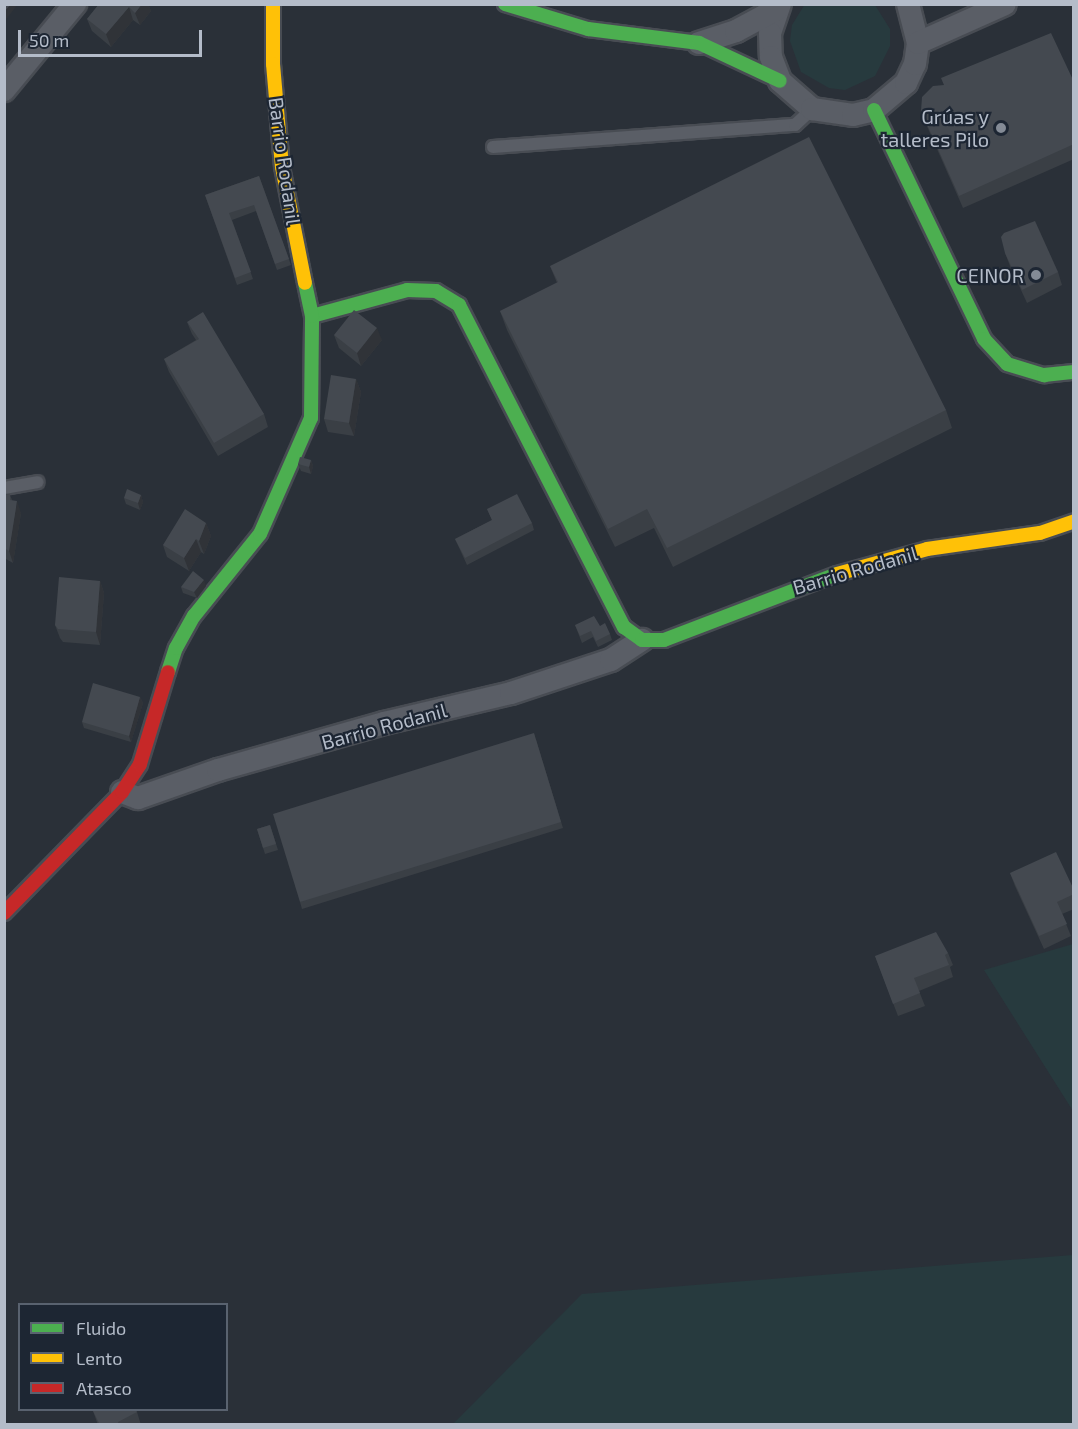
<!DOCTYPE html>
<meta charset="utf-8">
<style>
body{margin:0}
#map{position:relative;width:1078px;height:1429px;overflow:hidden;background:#2a3038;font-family:"Exo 2",sans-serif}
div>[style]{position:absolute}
.green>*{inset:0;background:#273a3e}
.roads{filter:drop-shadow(2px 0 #484c53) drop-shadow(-2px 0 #484c53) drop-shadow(0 2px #484c53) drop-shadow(0 -2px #484c53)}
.lane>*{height:12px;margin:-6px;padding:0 6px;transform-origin:6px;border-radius:6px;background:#5a5e66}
.street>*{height:22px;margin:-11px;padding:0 11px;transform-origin:11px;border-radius:11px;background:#5a5e66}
.fast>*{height:14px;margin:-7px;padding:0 7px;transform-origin:7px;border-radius:7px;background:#4caf50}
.slow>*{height:14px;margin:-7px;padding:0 7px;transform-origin:7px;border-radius:7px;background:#ffc107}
.jam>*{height:14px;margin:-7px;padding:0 7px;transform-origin:7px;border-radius:7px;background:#c62828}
.wall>*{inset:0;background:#3a3f45}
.shaded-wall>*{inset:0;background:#303338}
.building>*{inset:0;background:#444950}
.dots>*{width:16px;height:16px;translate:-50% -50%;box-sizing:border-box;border:3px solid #1d2633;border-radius:50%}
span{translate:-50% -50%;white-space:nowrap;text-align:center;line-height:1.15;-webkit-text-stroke:4.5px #1d2633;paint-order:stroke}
.poi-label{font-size:20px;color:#b4bcc9}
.right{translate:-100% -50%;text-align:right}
.street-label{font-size:20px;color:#b4bcc9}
.frame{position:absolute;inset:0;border:6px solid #b4bcc9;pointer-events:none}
.legend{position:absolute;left:18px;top:1303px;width:210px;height:108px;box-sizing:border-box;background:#1d2633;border:2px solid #59626f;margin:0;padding:8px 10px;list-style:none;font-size:18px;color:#b4bcc9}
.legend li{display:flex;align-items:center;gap:12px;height:30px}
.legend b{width:30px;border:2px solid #59626f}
.scale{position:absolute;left:18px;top:30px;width:184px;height:27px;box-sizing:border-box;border:3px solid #b4bcc9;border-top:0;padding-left:8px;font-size:18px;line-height:21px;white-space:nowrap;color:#b4bcc9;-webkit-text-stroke:4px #1d2633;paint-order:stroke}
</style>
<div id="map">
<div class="green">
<i style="clip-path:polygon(805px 4px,875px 5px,890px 29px,890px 46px,875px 76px,845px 90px,829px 88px,801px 72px,790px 41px,792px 25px)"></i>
<i style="clip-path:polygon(1073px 944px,1074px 944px,1073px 1111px,984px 970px)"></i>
<i style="clip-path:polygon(1073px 1255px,1073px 1424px,453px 1424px,582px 1294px)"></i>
</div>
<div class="roads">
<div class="lane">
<i style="left:493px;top:147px;width:303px;rotate:-4.2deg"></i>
<i style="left:795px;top:125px;width:23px;rotate:-43deg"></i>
<i style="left:4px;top:488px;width:34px;rotate:-10deg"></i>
</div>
<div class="street">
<i style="left:780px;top:4px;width:31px;rotate:109deg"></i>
<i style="left:770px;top:33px;width:24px;rotate:88deg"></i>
<i style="left:771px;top:57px;width:26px;rotate:69deg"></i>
<i style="left:780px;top:81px;width:43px;rotate:41.2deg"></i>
<i style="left:812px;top:109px;width:41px;rotate:8.3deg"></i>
<i style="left:853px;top:115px;width:22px;rotate:-13deg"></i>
<i style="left:874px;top:110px;width:42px;rotate:-40.2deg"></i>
<i style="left:906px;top:83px;width:21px;rotate:-65deg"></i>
<i style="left:915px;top:64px;width:21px;rotate:-82deg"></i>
<i style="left:918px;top:43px;width:40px;rotate:-104.4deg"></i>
<i style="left:699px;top:43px;width:39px;rotate:-18deg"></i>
<i style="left:736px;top:31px;width:47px;rotate:-28.2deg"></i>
<i style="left:918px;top:43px;width:95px;rotate:-24.1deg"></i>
<i style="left:4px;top:90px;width:112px;rotate:-50.5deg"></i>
<i style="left:122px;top:792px;width:17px;rotate:21deg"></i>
<i style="left:138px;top:798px;width:85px;rotate:-19.3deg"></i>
<i style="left:218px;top:770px;width:173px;rotate:-15.8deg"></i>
<i style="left:384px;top:723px;width:130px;rotate:-13.3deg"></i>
<i style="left:511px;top:693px;width:105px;rotate:-18.3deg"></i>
<i style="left:611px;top:660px;width:37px;rotate:-33deg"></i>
</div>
<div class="fast">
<i style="left:505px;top:4px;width:87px;rotate:16.8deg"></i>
<i style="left:588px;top:29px;width:112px;rotate:7.2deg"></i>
<i style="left:699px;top:43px;width:89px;rotate:25.1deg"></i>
<i style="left:874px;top:110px;width:254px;rotate:64.3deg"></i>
<i style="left:984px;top:339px;width:34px;rotate:47deg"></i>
<i style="left:1007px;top:364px;width:39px;rotate:17deg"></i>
<i style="left:1044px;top:375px;width:30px;rotate:-6deg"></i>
<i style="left:312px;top:316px;width:98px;rotate:-15.3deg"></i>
<i style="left:407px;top:290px;width:29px;rotate:2deg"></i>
<i style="left:436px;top:291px;width:27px;rotate:31deg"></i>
<i style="left:459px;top:305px;width:362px;rotate:62.9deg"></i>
<i style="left:624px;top:627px;width:22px;rotate:36deg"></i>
<i style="left:642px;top:640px;width:22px"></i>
<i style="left:664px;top:640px;width:185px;rotate:-20.9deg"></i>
<i style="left:168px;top:672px;width:25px;rotate:-72deg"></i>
<i style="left:176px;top:648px;width:37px;rotate:-61deg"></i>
<i style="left:194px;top:616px;width:105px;rotate:-51.2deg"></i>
<i style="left:260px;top:534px;width:127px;rotate:-66.3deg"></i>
<i style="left:311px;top:418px;width:102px;rotate:-89.4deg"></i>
<i style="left:312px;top:316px;width:34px;rotate:-102deg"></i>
</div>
<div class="slow">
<i style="left:273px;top:4px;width:60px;rotate:90deg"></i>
<i style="left:273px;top:64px;width:103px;rotate:85deg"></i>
<i style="left:282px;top:167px;width:118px;rotate:78.8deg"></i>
<i style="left:837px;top:574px;width:93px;rotate:-15.5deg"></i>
<i style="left:927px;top:549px;width:114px;rotate:-8.1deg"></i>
<i style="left:1040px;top:533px;width:36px;rotate:-19deg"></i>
</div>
<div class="jam">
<i style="left:4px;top:913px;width:169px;rotate:-45.7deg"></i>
<i style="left:122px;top:792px;width:33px;rotate:-57deg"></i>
<i style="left:140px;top:764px;width:96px;rotate:-73.1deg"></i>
</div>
</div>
<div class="wall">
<i style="clip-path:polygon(99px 4px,148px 4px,151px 11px,140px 25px,133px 20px,111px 47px,92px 31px,87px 19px)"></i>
<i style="clip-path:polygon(1074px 82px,1074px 159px,963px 208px,926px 124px,921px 111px)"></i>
<i style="clip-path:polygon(259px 176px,291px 265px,277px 270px,256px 211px,232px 220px,253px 279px,237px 285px,205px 195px)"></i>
<i style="clip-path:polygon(1005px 253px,1058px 272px,1062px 285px,1027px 303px,1010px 266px)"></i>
<i style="clip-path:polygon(550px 266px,946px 410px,952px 428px,673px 567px,654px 528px,615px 547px,507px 330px,500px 311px,557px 283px)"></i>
<i style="clip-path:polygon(187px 322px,264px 414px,268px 427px,218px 456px,169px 372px,164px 359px,196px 340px,192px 334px)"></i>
<i style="clip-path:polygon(334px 335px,382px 340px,361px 366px,339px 348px)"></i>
<i style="clip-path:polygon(356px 379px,361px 392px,354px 436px,328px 432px,324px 419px)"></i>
<i style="clip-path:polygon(311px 460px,313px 466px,311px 474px,301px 471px,298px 464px)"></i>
<i style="clip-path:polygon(4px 494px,10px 495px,12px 500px,21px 513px,13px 563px,4px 558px)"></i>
<i style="clip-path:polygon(141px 495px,143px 502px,140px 510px,126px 504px,124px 498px)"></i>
<i style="clip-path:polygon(487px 509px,532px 523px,534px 530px,467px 565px,455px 539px,492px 520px)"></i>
<i style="clip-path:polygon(206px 523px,211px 536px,204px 554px,201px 552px,189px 571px,167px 557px,163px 545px)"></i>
<i style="clip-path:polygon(100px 581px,104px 593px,100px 645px,63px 642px,60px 638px,55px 625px)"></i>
<i style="clip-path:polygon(206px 586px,197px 598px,183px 593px,181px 587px)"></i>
<i style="clip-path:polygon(575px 625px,600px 626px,610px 634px,612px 640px,598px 647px,593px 637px,582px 643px)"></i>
<i style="clip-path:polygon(140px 697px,143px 703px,131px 742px,84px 728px,82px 722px)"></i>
<i style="clip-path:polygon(536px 740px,563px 828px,302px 909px,300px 902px)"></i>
<i style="clip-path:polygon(270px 825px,278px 850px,265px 854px,257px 829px)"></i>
<i style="clip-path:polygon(1010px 873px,1074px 890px,1074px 909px,1062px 914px,1071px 936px,1044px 949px,1015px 886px)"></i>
<i style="clip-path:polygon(948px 953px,953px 965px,950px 967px,953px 977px,919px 991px,925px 1006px,898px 1016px,875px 956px)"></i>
<i style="clip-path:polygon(93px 1411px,137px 1412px,141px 1425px,98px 1425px)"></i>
</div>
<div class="shaded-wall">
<i style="clip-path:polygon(11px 4px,18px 4px,4px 22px,4px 12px)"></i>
<i style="clip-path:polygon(142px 4px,148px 4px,151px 11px,140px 25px,135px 13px)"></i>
<i style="clip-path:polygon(129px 7px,133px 20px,111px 47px,106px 34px)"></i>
<i style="clip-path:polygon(377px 328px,382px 340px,361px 366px,357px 353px)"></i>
<i style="clip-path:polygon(356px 379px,361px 392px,354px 436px,349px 423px)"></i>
<i style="clip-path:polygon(311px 460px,313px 466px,311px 474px,309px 467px)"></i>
<i style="clip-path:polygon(141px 495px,143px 502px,140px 510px,138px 503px)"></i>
<i style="clip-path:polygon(17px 501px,21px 513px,13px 563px,9px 551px)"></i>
<i style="clip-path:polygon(206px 523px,211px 536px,204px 554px,199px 541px)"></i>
<i style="clip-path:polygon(196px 539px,201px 552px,189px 571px,184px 558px)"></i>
<i style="clip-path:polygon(204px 580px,206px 586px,197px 598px,194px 592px)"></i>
<i style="clip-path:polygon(100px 581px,104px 593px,100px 645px,96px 632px)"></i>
<i style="clip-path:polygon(140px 697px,143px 703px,131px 742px,129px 736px)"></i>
</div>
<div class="building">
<i style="clip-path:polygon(4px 4px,11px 4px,4px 12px)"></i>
<i style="clip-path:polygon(99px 4px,142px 4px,135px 13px,129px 7px,106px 34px,87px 19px)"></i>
<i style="clip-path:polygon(1051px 33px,1074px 82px,1074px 144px,959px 196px,921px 111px,922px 97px,933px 86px,944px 85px,941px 78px)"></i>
<i style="clip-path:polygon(809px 137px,946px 410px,667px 548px,647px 509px,608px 529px,500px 311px,558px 282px,550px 266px)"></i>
<i style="clip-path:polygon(259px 176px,289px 259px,275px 264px,254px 205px,229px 213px,251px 272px,235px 278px,205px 195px)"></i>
<i style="clip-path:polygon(1035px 221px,1058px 272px,1022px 290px,1005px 253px,1001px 237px,1004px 233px)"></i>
<i style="clip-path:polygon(354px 310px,377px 328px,357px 353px,334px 335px)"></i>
<i style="clip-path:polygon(203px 312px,264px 414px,214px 443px,164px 359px,199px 339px,187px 322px)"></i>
<i style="clip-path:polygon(331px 375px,356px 379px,349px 423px,324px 419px)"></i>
<i style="clip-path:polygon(300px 457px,311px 460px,309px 467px,298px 464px)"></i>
<i style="clip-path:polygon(127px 489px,141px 495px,138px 503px,124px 498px)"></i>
<i style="clip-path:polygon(4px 494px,10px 495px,10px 500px,17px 501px,9px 551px,4px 548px)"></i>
<i style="clip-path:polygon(517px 494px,532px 523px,465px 558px,455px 539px,492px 520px,487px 509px)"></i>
<i style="clip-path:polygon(185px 509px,206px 523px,199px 541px,196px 539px,184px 558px,163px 545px)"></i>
<i style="clip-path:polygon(193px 571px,204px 580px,194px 592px,181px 587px)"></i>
<i style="clip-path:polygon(59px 577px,100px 581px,96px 632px,58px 629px,55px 625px)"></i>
<i style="clip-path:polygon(594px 616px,600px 626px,605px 623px,610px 634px,596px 641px,591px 631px,580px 636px,575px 625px)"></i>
<i style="clip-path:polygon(93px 683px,140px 697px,129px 736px,82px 722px)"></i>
<i style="clip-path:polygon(534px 733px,561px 822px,300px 902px,273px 814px)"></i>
<i style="clip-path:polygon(270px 825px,276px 844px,263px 848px,257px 829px)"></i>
<i style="clip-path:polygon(1056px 852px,1074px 890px,1074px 894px,1057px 902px,1067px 924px,1039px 936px,1010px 873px)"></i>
<i style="clip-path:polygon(936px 932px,948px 953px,945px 955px,949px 965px,914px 978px,920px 993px,893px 1004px,875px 956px)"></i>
<i style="clip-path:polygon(94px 1410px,136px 1410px,137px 1412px,118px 1422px,119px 1425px,100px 1425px,93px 1411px)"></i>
</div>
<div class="dots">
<i style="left:1001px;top:128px;background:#848b96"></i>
<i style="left:1036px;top:275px;background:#848b96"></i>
</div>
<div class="poi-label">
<span class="right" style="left:989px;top:128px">Grúas y<br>talleres Pilo</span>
<span class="right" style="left:1024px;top:275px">CEINOR</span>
</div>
<div class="street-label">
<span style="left:285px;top:161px;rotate:82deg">Barrio Rodanil</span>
<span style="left:855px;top:570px;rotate:-16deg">Barrio Rodanil</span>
<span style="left:384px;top:726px;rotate:-15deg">Barrio Rodanil</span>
</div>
<div class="frame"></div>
<ul class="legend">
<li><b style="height:8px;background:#4caf50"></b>Fluido</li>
<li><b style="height:8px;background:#ffc107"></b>Lento</li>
<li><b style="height:8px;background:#c62828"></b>Atasco</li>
</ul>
<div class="scale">50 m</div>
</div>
